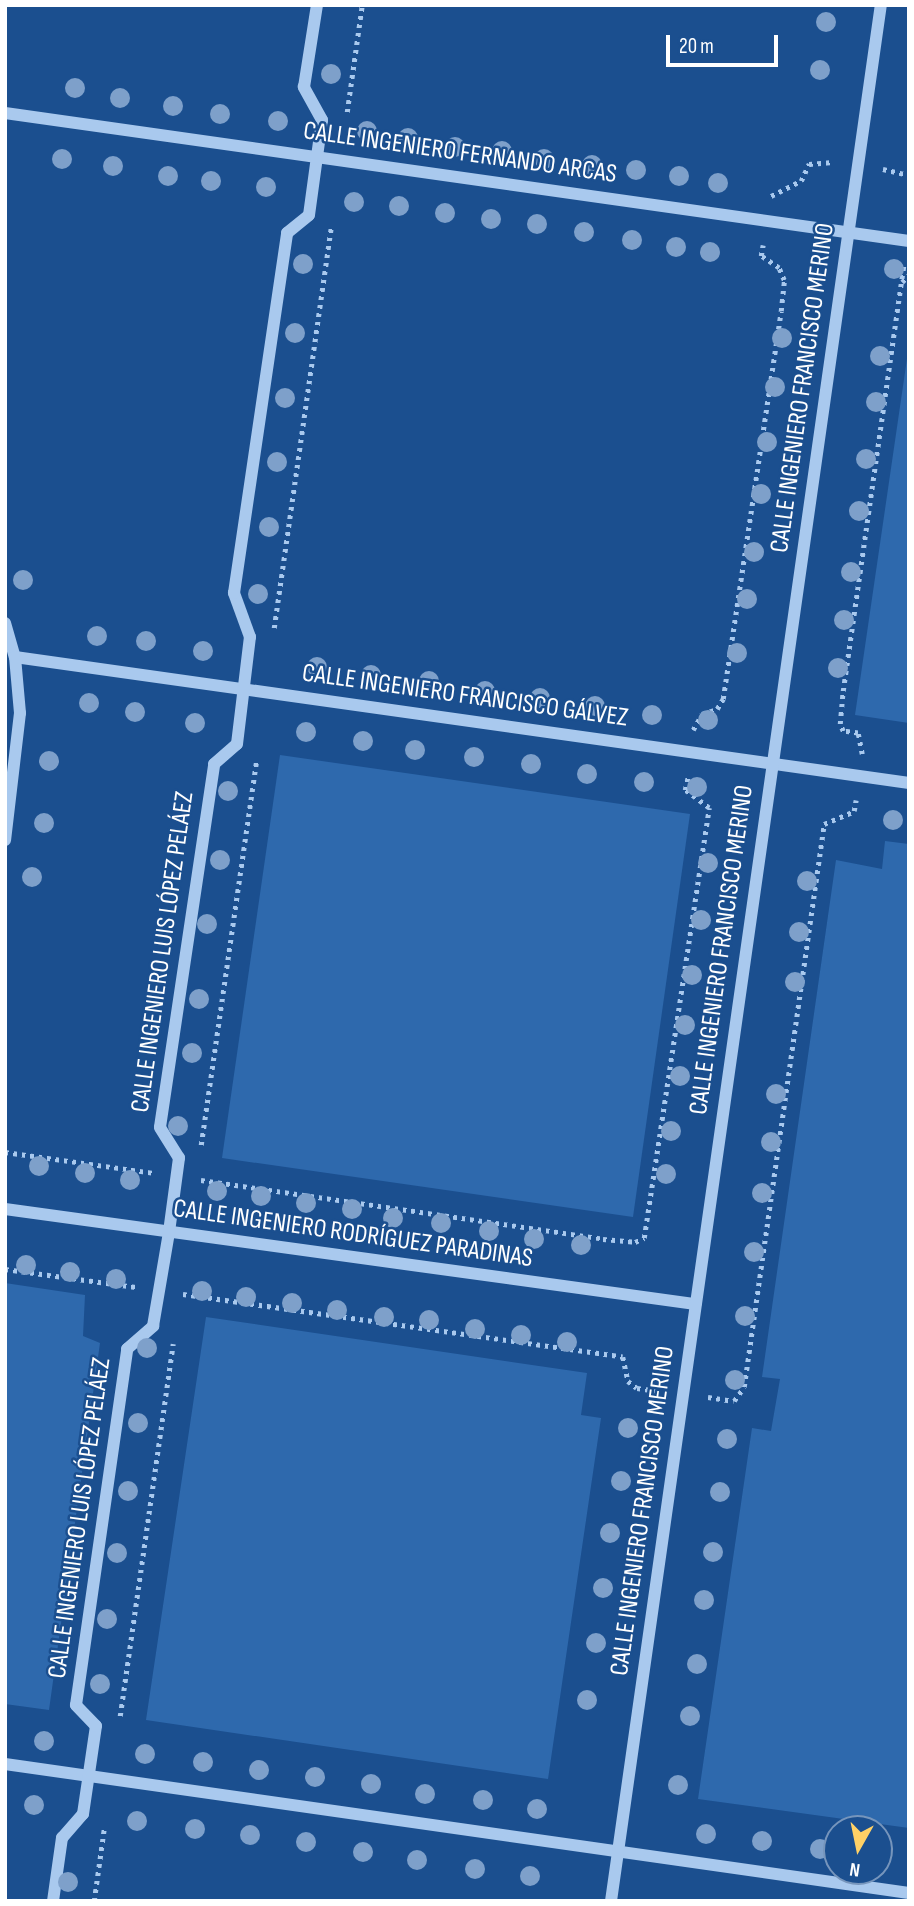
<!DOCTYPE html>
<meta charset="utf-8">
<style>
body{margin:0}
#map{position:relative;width:914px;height:1906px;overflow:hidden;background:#1b4f8f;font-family:"Sofia Sans Condensed",sans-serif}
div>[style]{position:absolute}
.green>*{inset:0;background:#2e69ad}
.path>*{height:4.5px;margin-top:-2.25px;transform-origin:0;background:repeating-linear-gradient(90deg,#a9c9ee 0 3.5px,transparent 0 8.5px)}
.minor>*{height:12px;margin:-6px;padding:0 6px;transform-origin:6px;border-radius:6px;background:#a9c9ee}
.trees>*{width:20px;height:20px;margin:-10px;border-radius:50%;background:#7ea0ca}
span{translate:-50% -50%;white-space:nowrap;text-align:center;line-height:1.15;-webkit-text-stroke:5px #1b4f8f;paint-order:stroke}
.street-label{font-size:26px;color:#fff}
.frame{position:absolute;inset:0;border:7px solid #fff;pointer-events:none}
.north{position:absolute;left:823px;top:1815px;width:70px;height:70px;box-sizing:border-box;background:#1b4f8f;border:2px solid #7695bc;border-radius:50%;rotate:189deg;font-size:19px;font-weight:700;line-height:28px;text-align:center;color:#fff}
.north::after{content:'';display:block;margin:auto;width:24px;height:32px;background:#ffd166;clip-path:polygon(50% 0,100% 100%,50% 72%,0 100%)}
.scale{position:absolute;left:666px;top:35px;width:112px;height:32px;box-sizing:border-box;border:4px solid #fff;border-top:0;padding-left:9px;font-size:21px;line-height:24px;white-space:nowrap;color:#fff;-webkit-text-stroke:5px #1b4f8f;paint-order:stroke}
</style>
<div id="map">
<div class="green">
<i style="clip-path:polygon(909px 345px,909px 723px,855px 715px)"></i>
<i style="clip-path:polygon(280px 755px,690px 814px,633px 1217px,222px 1158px)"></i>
<i style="clip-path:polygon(885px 841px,909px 844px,909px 1828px,698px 1799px,752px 1428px,771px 1431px,780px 1379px,762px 1377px,836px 860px,882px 869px)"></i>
<i style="clip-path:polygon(5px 1283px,85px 1295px,83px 1336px,100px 1343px,49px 1710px,5px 1704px)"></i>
<i style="clip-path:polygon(206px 1317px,587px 1373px,581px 1415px,601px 1418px,548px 1779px,146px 1720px)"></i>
</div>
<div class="path">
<i style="left:347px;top:112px;width:108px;rotate:-82deg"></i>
<i style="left:883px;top:169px;width:27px;rotate:13deg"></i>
<i style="left:771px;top:196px;width:34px;rotate:-27deg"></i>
<i style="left:801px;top:181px;width:19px;rotate:-65deg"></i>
<i style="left:809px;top:164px;width:24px;rotate:-5deg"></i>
<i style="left:902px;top:282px;width:10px;rotate:-45deg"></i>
<i style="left:274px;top:628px;width:404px;rotate:-81.9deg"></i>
<i style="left:693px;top:730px;width:18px;rotate:-61deg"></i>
<i style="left:702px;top:714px;width:16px;rotate:-18deg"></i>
<i style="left:717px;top:709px;width:12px;rotate:-59deg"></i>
<i style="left:723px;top:699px;width:392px;rotate:-81.5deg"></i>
<i style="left:781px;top:311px;width:31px;rotate:-84deg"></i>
<i style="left:784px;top:280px;width:13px;rotate:-113deg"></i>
<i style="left:779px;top:268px;width:22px;rotate:-146deg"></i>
<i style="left:761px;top:256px;width:11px;rotate:-80deg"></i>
<i style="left:862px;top:754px;width:21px;rotate:-101deg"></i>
<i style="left:858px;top:733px;width:15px;rotate:-172deg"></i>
<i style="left:843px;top:731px;width:8px;rotate:-113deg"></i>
<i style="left:840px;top:724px;width:33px;rotate:-85deg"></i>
<i style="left:843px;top:691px;width:431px;rotate:-81.9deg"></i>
<i style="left:201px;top:1145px;width:387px;rotate:-81.8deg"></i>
<i style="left:5px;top:1152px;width:150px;rotate:8deg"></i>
<i style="left:201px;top:1180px;width:406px;rotate:8.3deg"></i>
<i style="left:603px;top:1239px;width:32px;rotate:5deg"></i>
<i style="left:635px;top:1242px;width:10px;rotate:-24deg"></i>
<i style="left:644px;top:1238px;width:435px;rotate:-81.4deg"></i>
<i style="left:709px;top:808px;width:30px;rotate:-143deg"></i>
<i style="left:685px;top:790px;width:13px;rotate:-77deg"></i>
<i style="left:5px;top:1269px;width:132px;rotate:7.8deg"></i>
<i style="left:183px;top:1294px;width:444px;rotate:8.1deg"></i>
<i style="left:623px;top:1357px;width:25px;rotate:78deg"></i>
<i style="left:628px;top:1381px;width:11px;rotate:38deg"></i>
<i style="left:637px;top:1388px;width:21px;rotate:8deg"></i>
<i style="left:708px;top:1397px;width:26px;rotate:9deg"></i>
<i style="left:734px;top:1401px;width:17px;rotate:-54deg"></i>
<i style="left:744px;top:1387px;width:569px;rotate:-81.91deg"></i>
<i style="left:824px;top:824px;width:33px;rotate:-23deg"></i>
<i style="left:854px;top:811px;width:11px;rotate:-80deg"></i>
<i style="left:120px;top:1716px;width:376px;rotate:-81.9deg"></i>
<i style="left:94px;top:1901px;width:73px;rotate:-82.1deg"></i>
</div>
<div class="minor">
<i style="left:5px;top:113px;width:913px;rotate:8.06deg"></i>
<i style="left:5px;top:623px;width:35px;rotate:74deg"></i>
<i style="left:15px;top:657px;width:56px;rotate:84.9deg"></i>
<i style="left:20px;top:713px;width:128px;rotate:96.7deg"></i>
<i style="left:15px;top:657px;width:903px;rotate:8.02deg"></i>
<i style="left:5px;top:1209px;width:697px;rotate:7.84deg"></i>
<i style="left:5px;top:1764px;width:913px;rotate:8.12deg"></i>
<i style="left:53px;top:1901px;width:64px;rotate:-81.9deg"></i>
<i style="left:62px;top:1838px;width:32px;rotate:-49deg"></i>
<i style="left:83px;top:1814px;width:89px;rotate:-81.6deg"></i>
<i style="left:96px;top:1726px;width:29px;rotate:-134deg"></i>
<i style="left:76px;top:1705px;width:360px;rotate:-81.8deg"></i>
<i style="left:127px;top:1349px;width:35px;rotate:-41deg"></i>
<i style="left:153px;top:1326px;width:95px;rotate:-80.3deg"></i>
<i style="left:169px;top:1232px;width:75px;rotate:-82.3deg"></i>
<i style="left:179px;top:1158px;width:36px;rotate:-122deg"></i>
<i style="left:160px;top:1127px;width:367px;rotate:-81.5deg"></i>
<i style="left:214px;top:764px;width:30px;rotate:-41deg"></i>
<i style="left:237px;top:744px;width:108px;rotate:-83.1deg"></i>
<i style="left:250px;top:637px;width:47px;rotate:-110deg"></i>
<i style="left:234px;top:593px;width:364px;rotate:-81.6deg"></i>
<i style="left:287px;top:233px;width:28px;rotate:-39deg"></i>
<i style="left:309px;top:215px;width:96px;rotate:-82.2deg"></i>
<i style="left:322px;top:120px;width:38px;rotate:-119deg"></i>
<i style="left:304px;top:87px;width:83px;rotate:-81deg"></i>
<i style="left:611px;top:1901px;width:1915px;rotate:-81.9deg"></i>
</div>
<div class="trees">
<i style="left:826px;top:22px"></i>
<i style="left:820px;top:70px"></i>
<i style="left:331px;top:74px"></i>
<i style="left:75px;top:88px"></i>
<i style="left:120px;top:98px"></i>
<i style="left:173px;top:106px"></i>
<i style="left:220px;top:114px"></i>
<i style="left:278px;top:121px"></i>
<i style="left:367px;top:131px"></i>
<i style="left:408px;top:138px"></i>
<i style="left:455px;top:147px"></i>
<i style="left:502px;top:151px"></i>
<i style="left:62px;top:159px"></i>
<i style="left:544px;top:159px"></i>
<i style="left:592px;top:165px"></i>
<i style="left:113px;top:166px"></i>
<i style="left:636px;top:170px"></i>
<i style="left:168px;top:176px"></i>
<i style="left:679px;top:176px"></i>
<i style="left:211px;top:181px"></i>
<i style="left:718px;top:183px"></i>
<i style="left:266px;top:187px"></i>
<i style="left:354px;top:202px"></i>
<i style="left:399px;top:206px"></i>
<i style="left:445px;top:213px"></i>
<i style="left:491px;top:219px"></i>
<i style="left:537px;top:224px"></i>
<i style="left:584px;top:232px"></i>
<i style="left:632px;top:240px"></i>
<i style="left:676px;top:247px"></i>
<i style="left:710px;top:252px"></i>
<i style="left:303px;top:264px"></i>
<i style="left:894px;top:269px"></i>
<i style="left:295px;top:333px"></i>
<i style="left:782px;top:338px"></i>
<i style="left:880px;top:356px"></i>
<i style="left:775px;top:387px"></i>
<i style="left:285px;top:398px"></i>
<i style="left:876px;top:402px"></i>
<i style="left:767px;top:442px"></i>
<i style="left:866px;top:459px"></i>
<i style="left:277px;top:462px"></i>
<i style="left:761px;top:494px"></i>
<i style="left:859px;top:511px"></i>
<i style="left:269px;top:527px"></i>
<i style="left:754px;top:552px"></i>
<i style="left:851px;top:572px"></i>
<i style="left:23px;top:580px"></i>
<i style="left:258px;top:594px"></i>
<i style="left:747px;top:599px"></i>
<i style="left:844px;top:620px"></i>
<i style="left:97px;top:636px"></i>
<i style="left:146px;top:641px"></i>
<i style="left:203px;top:651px"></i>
<i style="left:737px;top:653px"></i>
<i style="left:317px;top:667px"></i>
<i style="left:838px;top:668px"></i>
<i style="left:371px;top:675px"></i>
<i style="left:429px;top:681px"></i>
<i style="left:485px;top:691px"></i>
<i style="left:540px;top:698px"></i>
<i style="left:89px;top:703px"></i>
<i style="left:595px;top:706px"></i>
<i style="left:135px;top:712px"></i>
<i style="left:652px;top:715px"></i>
<i style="left:708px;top:720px"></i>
<i style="left:195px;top:723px"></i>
<i style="left:306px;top:732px"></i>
<i style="left:363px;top:741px"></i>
<i style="left:415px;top:750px"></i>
<i style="left:474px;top:757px"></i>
<i style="left:49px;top:761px"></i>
<i style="left:531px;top:764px"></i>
<i style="left:587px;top:774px"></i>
<i style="left:644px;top:782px"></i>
<i style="left:697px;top:787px"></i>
<i style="left:228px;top:791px"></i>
<i style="left:893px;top:820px"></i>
<i style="left:44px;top:823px"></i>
<i style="left:220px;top:860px"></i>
<i style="left:708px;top:863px"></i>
<i style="left:32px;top:877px"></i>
<i style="left:807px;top:881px"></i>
<i style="left:701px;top:920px"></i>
<i style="left:207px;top:924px"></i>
<i style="left:799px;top:932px"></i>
<i style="left:692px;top:975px"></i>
<i style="left:795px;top:982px"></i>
<i style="left:199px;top:999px"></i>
<i style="left:685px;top:1025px"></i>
<i style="left:192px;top:1053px"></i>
<i style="left:680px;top:1076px"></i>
<i style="left:776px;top:1094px"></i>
<i style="left:178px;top:1126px"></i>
<i style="left:671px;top:1131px"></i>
<i style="left:771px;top:1142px"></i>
<i style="left:39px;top:1166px"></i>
<i style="left:85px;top:1173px"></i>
<i style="left:666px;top:1174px"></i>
<i style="left:130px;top:1180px"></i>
<i style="left:217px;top:1191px"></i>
<i style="left:762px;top:1193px"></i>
<i style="left:261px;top:1196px"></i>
<i style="left:306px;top:1203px"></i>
<i style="left:352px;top:1209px"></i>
<i style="left:393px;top:1218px"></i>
<i style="left:441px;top:1223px"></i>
<i style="left:489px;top:1231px"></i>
<i style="left:534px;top:1239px"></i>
<i style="left:581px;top:1245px"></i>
<i style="left:754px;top:1252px"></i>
<i style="left:26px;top:1265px"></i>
<i style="left:70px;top:1272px"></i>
<i style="left:116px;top:1279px"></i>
<i style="left:202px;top:1291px"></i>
<i style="left:246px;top:1297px"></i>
<i style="left:292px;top:1303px"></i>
<i style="left:337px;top:1310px"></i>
<i style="left:745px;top:1316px"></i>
<i style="left:384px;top:1317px"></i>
<i style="left:429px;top:1320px"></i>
<i style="left:475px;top:1329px"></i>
<i style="left:521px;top:1335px"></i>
<i style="left:567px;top:1342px"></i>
<i style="left:147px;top:1348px"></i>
<i style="left:735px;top:1380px"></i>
<i style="left:138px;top:1423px"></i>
<i style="left:628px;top:1428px"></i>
<i style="left:727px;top:1439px"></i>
<i style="left:621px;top:1481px"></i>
<i style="left:128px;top:1491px"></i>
<i style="left:720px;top:1492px"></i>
<i style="left:610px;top:1533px"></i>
<i style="left:713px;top:1552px"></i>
<i style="left:117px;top:1553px"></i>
<i style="left:603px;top:1588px"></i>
<i style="left:704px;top:1600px"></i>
<i style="left:107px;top:1619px"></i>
<i style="left:596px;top:1643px"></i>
<i style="left:697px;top:1664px"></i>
<i style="left:100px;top:1684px"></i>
<i style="left:587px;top:1700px"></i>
<i style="left:690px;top:1716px"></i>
<i style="left:44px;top:1741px"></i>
<i style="left:145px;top:1754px"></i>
<i style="left:203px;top:1762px"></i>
<i style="left:259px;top:1770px"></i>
<i style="left:315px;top:1777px"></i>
<i style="left:371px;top:1784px"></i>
<i style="left:678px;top:1785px"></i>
<i style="left:425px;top:1794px"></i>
<i style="left:483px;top:1800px"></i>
<i style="left:34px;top:1805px"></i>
<i style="left:537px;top:1809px"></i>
<i style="left:137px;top:1821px"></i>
<i style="left:195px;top:1829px"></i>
<i style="left:706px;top:1834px"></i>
<i style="left:250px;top:1835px"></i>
<i style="left:762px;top:1841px"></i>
<i style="left:306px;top:1842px"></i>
<i style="left:820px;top:1849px"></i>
<i style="left:363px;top:1852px"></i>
<i style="left:417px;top:1860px"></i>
<i style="left:475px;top:1869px"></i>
<i style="left:530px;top:1876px"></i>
<i style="left:68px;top:1882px"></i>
</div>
<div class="street-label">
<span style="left:460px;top:153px;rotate:8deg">CALLE INGENIERO FERNANDO ARCAS</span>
<span style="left:803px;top:388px;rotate:-82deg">CALLE INGENIERO FRANCISCO MERINO</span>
<span style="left:465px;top:696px;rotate:8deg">CALLE INGENIERO FRANCISCO GÁLVEZ</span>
<span style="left:722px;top:950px;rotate:-82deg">CALLE INGENIERO FRANCISCO MERINO</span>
<span style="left:163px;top:952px;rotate:-82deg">CALLE INGENIERO LUIS LÓPEZ PELÁEZ</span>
<span style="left:353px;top:1234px;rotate:8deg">CALLE INGENIERO RODRÍGUEZ PARADINAS</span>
<span style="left:643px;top:1511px;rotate:-82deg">CALLE INGENIERO FRANCISCO MERINO</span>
<span style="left:80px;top:1518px;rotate:-82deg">CALLE INGENIERO LUIS LÓPEZ PELÁEZ</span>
</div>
<div class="frame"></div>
<div class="north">N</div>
<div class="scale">20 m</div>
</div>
